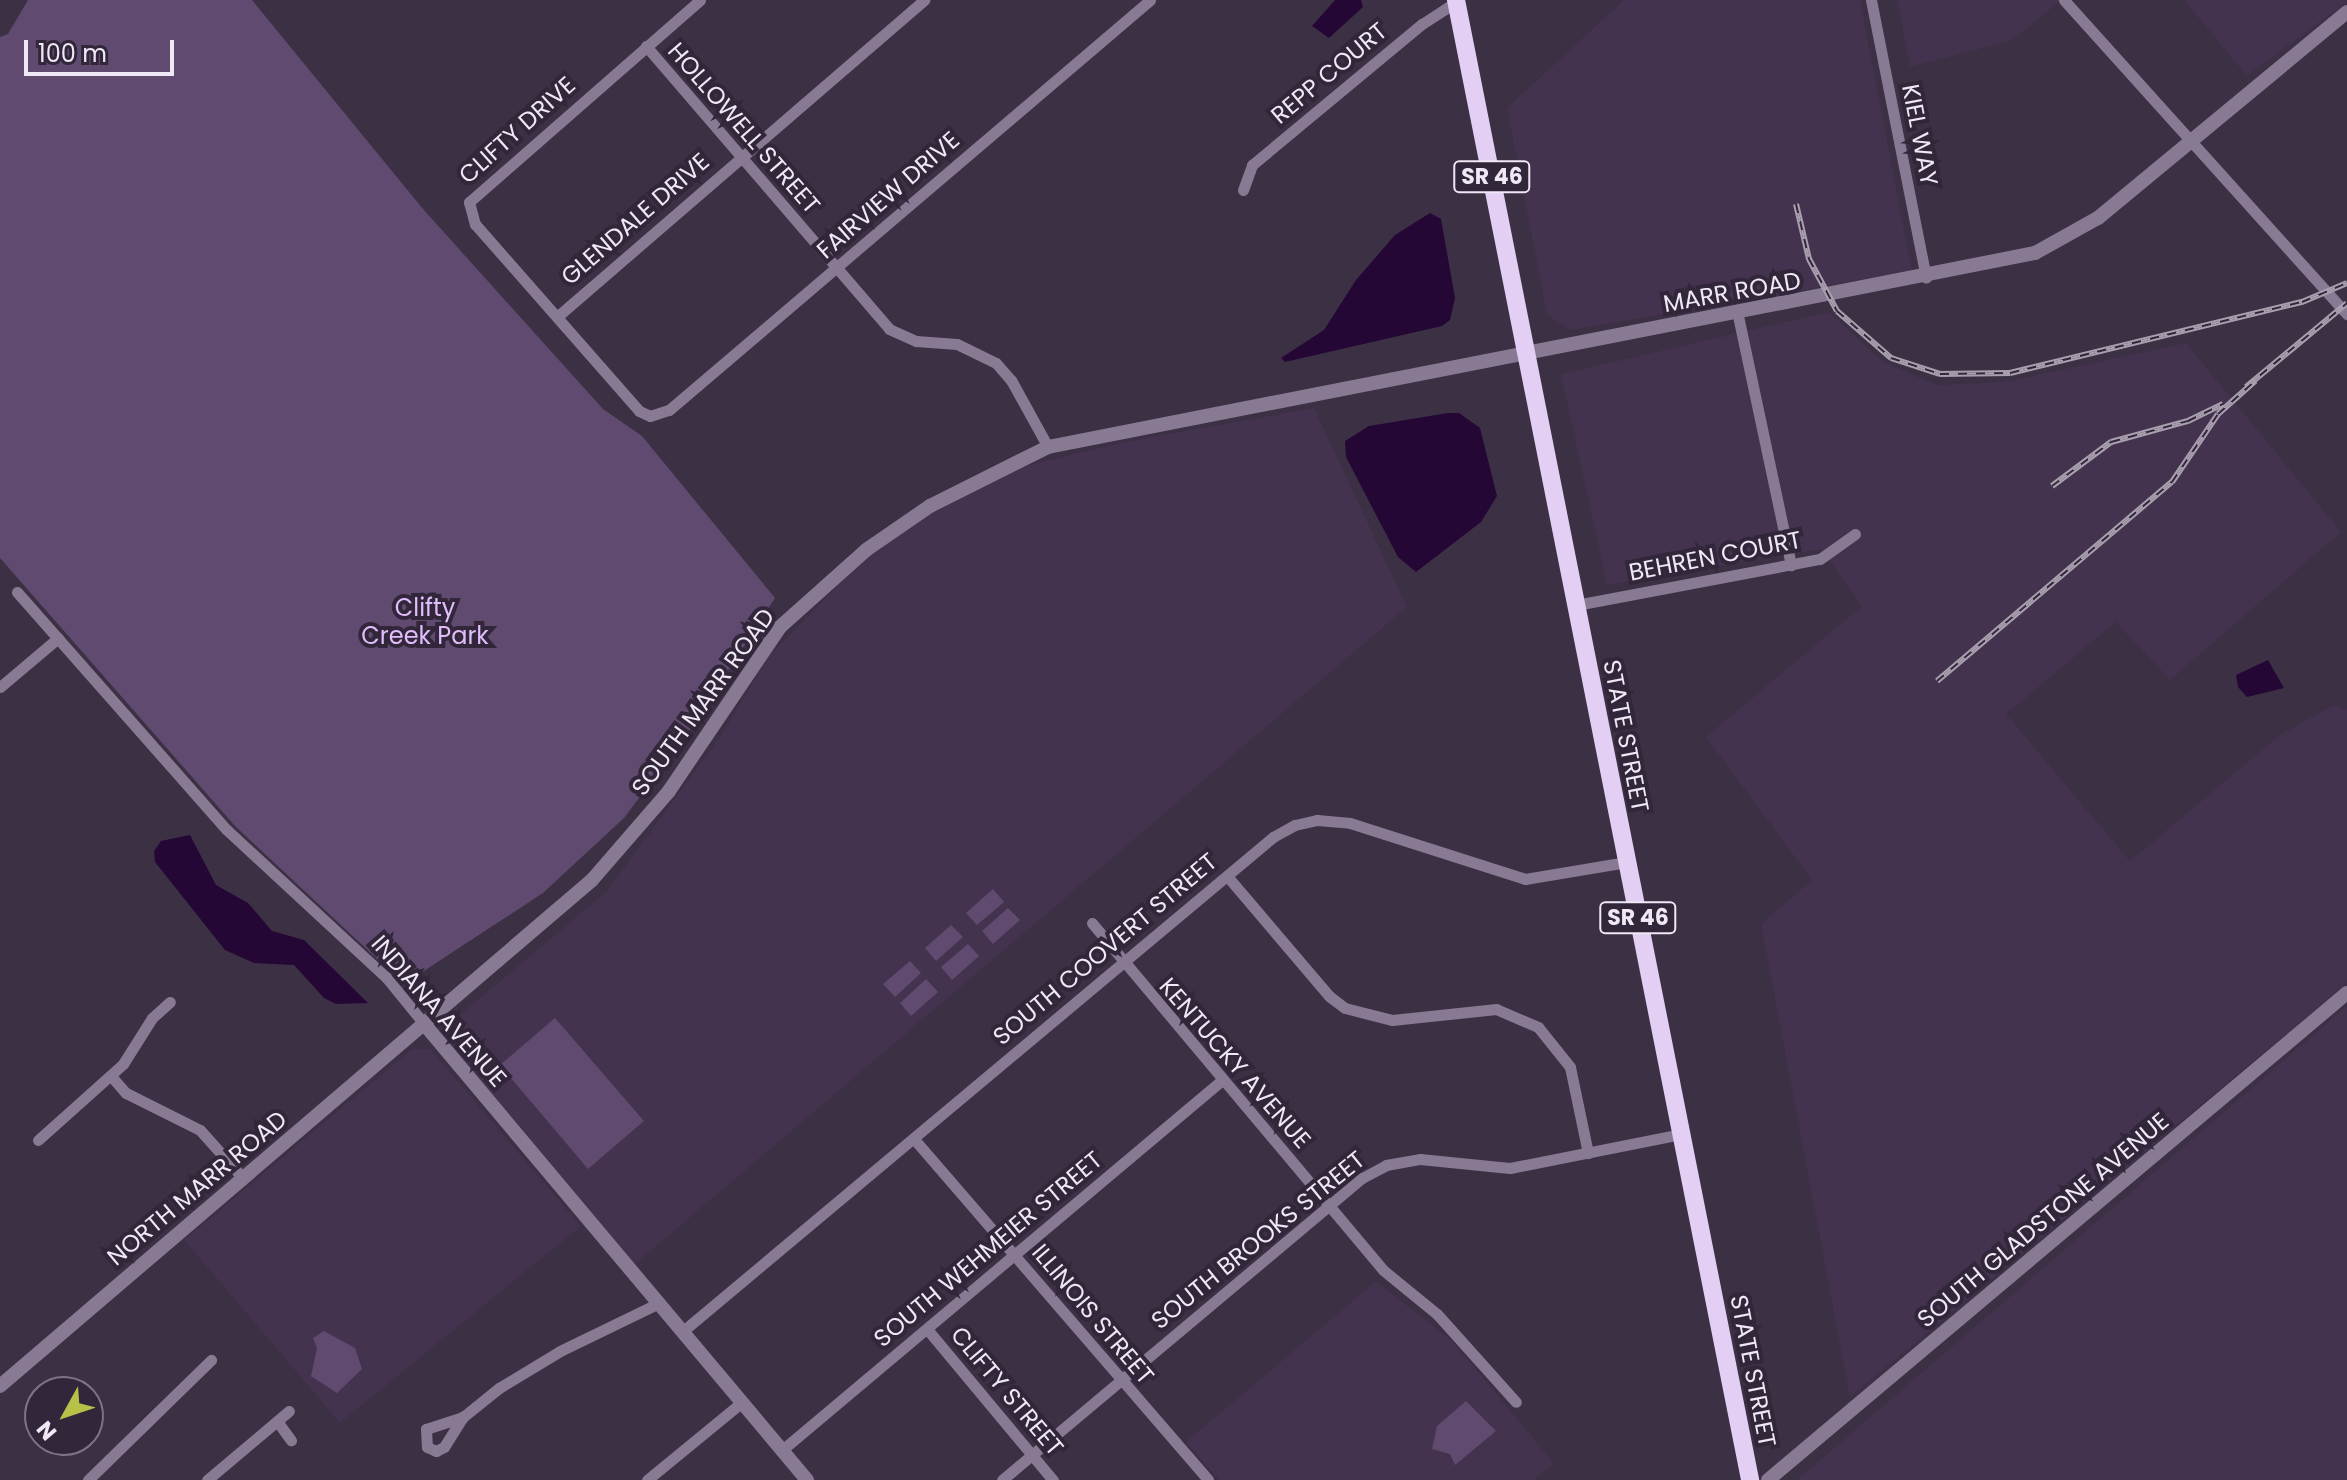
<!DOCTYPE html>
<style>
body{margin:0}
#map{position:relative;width:2347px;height:1480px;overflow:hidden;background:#3c3044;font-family:Poppins,sans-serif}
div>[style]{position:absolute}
.built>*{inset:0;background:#43334e}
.green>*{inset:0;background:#604a70}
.water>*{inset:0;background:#250735}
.minor>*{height:11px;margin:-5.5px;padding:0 5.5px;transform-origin:5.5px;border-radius:5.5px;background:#877a92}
.tertiary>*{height:14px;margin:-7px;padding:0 7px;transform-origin:7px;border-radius:7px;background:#877a92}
.trunk>*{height:18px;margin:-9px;padding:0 9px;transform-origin:9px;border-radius:9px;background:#e4cff4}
.rail>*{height:6px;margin-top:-3px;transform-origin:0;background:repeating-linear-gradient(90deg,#31263a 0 9px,#a9a0af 0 18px);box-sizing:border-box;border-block:2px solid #a9a0af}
span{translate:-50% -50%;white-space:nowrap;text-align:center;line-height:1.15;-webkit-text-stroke:8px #31263a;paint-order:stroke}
.shield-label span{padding:2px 6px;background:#31263a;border:2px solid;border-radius:6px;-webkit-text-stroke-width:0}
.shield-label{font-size:22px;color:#efe8f5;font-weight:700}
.street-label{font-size:24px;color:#efe8f5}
.park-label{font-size:24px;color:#e1bdfb}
.north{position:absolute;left:24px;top:1376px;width:80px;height:80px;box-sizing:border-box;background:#31263a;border:2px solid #7d7485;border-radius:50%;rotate:230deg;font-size:22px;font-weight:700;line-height:32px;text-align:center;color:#efe8f5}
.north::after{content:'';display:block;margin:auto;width:28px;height:36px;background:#b7c148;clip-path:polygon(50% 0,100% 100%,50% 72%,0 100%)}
.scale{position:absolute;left:24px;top:40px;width:150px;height:36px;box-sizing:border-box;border:4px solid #efe8f5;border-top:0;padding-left:10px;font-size:24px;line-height:28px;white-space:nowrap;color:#efe8f5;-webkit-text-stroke:6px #31263a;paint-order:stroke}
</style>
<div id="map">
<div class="built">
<i style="clip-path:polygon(1624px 0,1860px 0,1912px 271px,1571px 330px,1547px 315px,1507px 108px)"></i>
<i style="clip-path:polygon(1897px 0,2061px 0,2013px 40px,1910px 67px)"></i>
<i style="clip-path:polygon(2184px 0,2347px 0,2347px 2px,2247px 76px)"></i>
<i style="clip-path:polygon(1829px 312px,1883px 362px,1937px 385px,2005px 382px,2186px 343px,2341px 532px,2170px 680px,2116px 622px,2006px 714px,2130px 861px,2280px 735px,2334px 705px,2347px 710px,2347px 983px,1850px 1397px,1761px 924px,1812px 880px,1706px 737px,1862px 606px,1821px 549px,1607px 585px,1561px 374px)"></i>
<i style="clip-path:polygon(1314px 408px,1407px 607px,635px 1264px,445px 1039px,446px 1027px,607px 891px,718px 740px,769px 656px,859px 564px,937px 509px,1022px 467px,1125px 442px)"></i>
<i style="clip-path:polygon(2347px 1006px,2347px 1480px,1797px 1480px)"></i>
<i style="clip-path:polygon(412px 1049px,430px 1049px,581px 1226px,340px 1423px,184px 1240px)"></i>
<i style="clip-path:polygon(1376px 1281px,1452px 1341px,1554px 1463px,1534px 1480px,1219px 1480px,1186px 1442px)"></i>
</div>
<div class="green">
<i style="clip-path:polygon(28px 0,252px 0,423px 209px,603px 409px,642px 436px,775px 598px,689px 731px,624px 818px,543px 893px,404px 984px,235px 826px,0 558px,0 37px,8px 34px)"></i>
<i style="clip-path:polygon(993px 889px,1004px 902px,977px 925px,966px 913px)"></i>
<i style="clip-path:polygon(1008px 908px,1020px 920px,993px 944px,982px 931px)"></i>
<i style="clip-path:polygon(951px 925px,963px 937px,936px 961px,925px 948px)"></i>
<i style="clip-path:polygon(968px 944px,979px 956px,952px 980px,941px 967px)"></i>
<i style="clip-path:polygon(910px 961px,921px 973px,895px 997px,883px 984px)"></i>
<i style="clip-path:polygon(926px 979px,938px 992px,911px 1016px,900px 1003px)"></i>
<i style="clip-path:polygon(555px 1018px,644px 1121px,588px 1169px,500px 1065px)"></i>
<i style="clip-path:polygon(324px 1331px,355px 1348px,362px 1369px,337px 1393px,311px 1376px,317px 1348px,313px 1338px)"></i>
<i style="clip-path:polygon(1466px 1401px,1496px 1431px,1455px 1465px,1450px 1454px,1432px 1449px,1437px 1426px)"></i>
</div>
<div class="water">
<i style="clip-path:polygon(1335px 0,1361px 0,1363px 7px,1329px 38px,1312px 26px)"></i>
<i style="clip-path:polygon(1430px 213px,1441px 219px,1455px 298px,1450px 320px,1442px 326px,1285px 362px,1281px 358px,1324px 330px,1356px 280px,1395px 235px)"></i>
<i style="clip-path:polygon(1448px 413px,1459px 413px,1480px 428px,1497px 496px,1481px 522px,1416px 572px,1398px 557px,1346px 457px,1345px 441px,1369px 426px)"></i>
<i style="clip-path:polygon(2268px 660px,2284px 688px,2247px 697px,2238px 687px,2236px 675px)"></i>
<i style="clip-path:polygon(190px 835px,216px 885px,248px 903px,272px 931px,304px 940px,368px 1003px,336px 1004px,324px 998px,294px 965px,254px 963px,225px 950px,155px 862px,154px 851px,161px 841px)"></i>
</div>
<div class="minor">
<i style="left:700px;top:0;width:307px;rotate:138.8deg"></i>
<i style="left:469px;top:202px;width:23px;rotate:75deg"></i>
<i style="left:475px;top:224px;width:249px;rotate:48.7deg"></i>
<i style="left:639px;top:411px;width:12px;rotate:24deg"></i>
<i style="left:650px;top:416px;width:20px;rotate:-18deg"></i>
<i style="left:669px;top:410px;width:632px;rotate:-40.44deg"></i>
<i style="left:1871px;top:0;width:283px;rotate:78.8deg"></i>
<i style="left:2064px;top:0;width:423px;rotate:48deg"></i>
<i style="left:646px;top:46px;width:373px;rotate:49.3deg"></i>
<i style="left:889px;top:329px;width:30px;rotate:24deg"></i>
<i style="left:916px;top:341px;width:41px;rotate:4.2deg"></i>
<i style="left:957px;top:344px;width:43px;rotate:26deg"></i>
<i style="left:996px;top:363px;width:23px;rotate:49deg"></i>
<i style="left:1011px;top:380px;width:77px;rotate:61.1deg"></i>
<i style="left:1243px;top:190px;width:27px;rotate:-70deg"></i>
<i style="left:1252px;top:165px;width:221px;rotate:-39.7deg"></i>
<i style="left:1422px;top:24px;width:44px;rotate:-33deg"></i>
<i style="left:1737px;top:311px;width:260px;rotate:78deg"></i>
<i style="left:558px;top:316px;width:484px;rotate:-40.8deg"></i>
<i style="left:17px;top:592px;width:317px;rotate:48.6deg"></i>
<i style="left:227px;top:830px;width:217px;rotate:42.8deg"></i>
<i style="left:386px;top:977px;width:62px;rotate:50.9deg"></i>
<i style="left:1576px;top:605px;width:248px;rotate:-10.7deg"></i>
<i style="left:1820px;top:559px;width:43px;rotate:-35.5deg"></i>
<i style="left:0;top:687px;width:76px;rotate:-40.2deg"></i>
<i style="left:1227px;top:876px;width:157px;rotate:49.6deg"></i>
<i style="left:1329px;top:996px;width:20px;rotate:37deg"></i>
<i style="left:1345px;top:1008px;width:49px;rotate:14.3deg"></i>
<i style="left:1392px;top:1020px;width:105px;rotate:-6deg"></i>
<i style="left:1496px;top:1009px;width:46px;rotate:23.2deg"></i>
<i style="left:1538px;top:1027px;width:51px;rotate:51.3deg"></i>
<i style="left:1570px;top:1067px;width:88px;rotate:78.2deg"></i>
<i style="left:1092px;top:923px;width:453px;rotate:50deg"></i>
<i style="left:1383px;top:1270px;width:70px;rotate:39.2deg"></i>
<i style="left:1437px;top:1314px;width:118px;rotate:48.1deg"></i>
<i style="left:111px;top:1076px;width:23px;rotate:49deg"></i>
<i style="left:126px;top:1093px;width:83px;rotate:26.6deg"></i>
<i style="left:200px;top:1130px;width:63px;rotate:48.2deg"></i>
<i style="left:914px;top:1139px;width:450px;rotate:49.2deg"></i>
<i style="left:38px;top:1140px;width:114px;rotate:-41.8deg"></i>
<i style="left:123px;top:1064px;width:54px;rotate:-57.8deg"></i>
<i style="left:152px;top:1018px;width:24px;rotate:-42deg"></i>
<i style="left:927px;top:1329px;width:197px;rotate:50.2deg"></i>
<i style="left:683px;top:1331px;width:770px;rotate:-39.94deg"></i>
<i style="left:1273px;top:837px;width:25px;rotate:-29deg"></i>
<i style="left:1295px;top:825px;width:23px;rotate:-13deg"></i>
<i style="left:1317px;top:820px;width:33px;rotate:5deg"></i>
<i style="left:1350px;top:823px;width:184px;rotate:17.7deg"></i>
<i style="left:1525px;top:879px;width:103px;rotate:-9.5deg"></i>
<i style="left:463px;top:1417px;width:39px;rotate:162deg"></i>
<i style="left:426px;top:1429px;width:18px;rotate:87deg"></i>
<i style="left:427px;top:1447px;width:10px;rotate:24deg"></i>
<i style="left:436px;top:1451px;width:9px;rotate:-27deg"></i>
<i style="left:444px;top:1447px;width:36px;rotate:-58deg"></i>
<i style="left:463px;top:1417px;width:46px;rotate:-38.9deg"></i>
<i style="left:499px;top:1388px;width:71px;rotate:-31.2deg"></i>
<i style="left:560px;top:1351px;width:110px;rotate:-25.9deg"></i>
<i style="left:277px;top:1421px;width:24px;rotate:54deg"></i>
<i style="left:782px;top:1450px;width:573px;rotate:-40.05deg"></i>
<i style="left:88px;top:1480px;width:172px;rotate:-44.3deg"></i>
<i style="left:207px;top:1480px;width:107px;rotate:-40.1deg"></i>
<i style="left:647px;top:1480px;width:123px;rotate:-39.4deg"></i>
<i style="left:1002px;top:1480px;width:470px;rotate:-40deg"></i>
<i style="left:1362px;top:1178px;width:27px;rotate:-28deg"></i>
<i style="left:1386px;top:1165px;width:35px;rotate:-10deg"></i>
<i style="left:1420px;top:1159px;width:90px;rotate:5.7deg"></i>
<i style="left:1510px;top:1168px;width:174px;rotate:-11.2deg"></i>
</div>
<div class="tertiary">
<i style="left:425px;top:1025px;width:594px;rotate:49.98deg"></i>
<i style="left:0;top:1386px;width:779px;rotate:-40.52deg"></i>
<i style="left:592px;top:880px;width:118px;rotate:-49.1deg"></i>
<i style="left:669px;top:791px;width:198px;rotate:-55.9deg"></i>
<i style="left:780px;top:627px;width:115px;rotate:-41.8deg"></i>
<i style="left:866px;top:550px;width:78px;rotate:-34.5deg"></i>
<i style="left:930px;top:506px;width:132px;rotate:-26.6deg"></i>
<i style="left:1048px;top:447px;width:1006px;rotate:-11.12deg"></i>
<i style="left:2035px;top:253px;width:72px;rotate:-29.1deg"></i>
<i style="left:2098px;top:218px;width:323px;rotate:-39.6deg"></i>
<i style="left:1768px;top:1480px;width:757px;rotate:-40.07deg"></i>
</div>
<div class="trunk">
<i style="left:1456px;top:0;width:1509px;rotate:78.76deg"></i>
</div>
<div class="rail">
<i style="left:1796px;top:204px;width:57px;rotate:76.7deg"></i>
<i style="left:1809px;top:259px;width:59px;rotate:61.7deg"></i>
<i style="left:1837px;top:311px;width:72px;rotate:41deg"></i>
<i style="left:1891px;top:358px;width:52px;rotate:18.1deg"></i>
<i style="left:1940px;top:374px;width:70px;rotate:-0.8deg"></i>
<i style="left:2010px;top:373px;width:301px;rotate:-13.7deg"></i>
<i style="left:2302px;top:302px;width:49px;rotate:-22.9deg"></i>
<i style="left:2246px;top:387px;width:131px;rotate:-39.7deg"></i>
<i style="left:2052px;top:486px;width:74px;rotate:-36.7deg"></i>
<i style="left:2111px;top:442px;width:80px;rotate:-15.3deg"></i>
<i style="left:2188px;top:421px;width:39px;rotate:-26deg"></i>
<i style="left:1937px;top:681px;width:308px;rotate:-40.3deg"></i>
<i style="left:2172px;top:482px;width:82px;rotate:-55.9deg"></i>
<i style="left:2218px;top:414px;width:50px;rotate:-41.7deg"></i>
</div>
<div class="shield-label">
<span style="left:1492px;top:177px">SR 46</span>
<span style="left:1638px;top:918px">SR 46</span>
</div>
<div class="street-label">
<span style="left:1329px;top:73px;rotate:-40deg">REPP COURT</span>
<span style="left:744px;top:128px;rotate:49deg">HOLLOWELL STREET</span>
<span style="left:517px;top:130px;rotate:-42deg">CLIFTY DRIVE</span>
<span style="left:1920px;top:135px;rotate:79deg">KIEL WAY</span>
<span style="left:888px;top:195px;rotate:-41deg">FAIRVIEW DRIVE</span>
<span style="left:635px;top:219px;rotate:-41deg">GLENDALE DRIVE</span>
<span style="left:1732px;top:292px;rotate:-10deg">MARR ROAD</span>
<span style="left:1715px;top:556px;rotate:-11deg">BEHREN COURT</span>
<span style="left:703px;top:702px;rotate:-54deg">SOUTH MARR ROAD</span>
<span style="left:1626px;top:736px;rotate:79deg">STATE STREET</span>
<span style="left:1105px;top:949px;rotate:-40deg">SOUTH COOVERT STREET</span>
<span style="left:439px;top:1011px;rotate:49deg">INDIANA AVENUE</span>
<span style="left:1235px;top:1063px;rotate:49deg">KENTUCKY AVENUE</span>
<span style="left:197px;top:1188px;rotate:-40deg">NORTH MARR ROAD</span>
<span style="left:2043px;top:1220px;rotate:-40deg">SOUTH GLADSTONE AVENUE</span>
<span style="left:1258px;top:1240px;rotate:-39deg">SOUTH BROOKS STREET</span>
<span style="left:988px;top:1249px;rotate:-40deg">SOUTH WEHMEIER STREET</span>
<span style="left:1093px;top:1314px;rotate:50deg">ILLINOIS STREET</span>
<span style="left:1753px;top:1371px;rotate:79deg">STATE STREET</span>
<span style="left:1007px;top:1391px;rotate:50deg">CLIFTY STREET</span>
</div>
<div class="park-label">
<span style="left:425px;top:622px">Clifty<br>Creek Park</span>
</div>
<div class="north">N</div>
<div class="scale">100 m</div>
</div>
